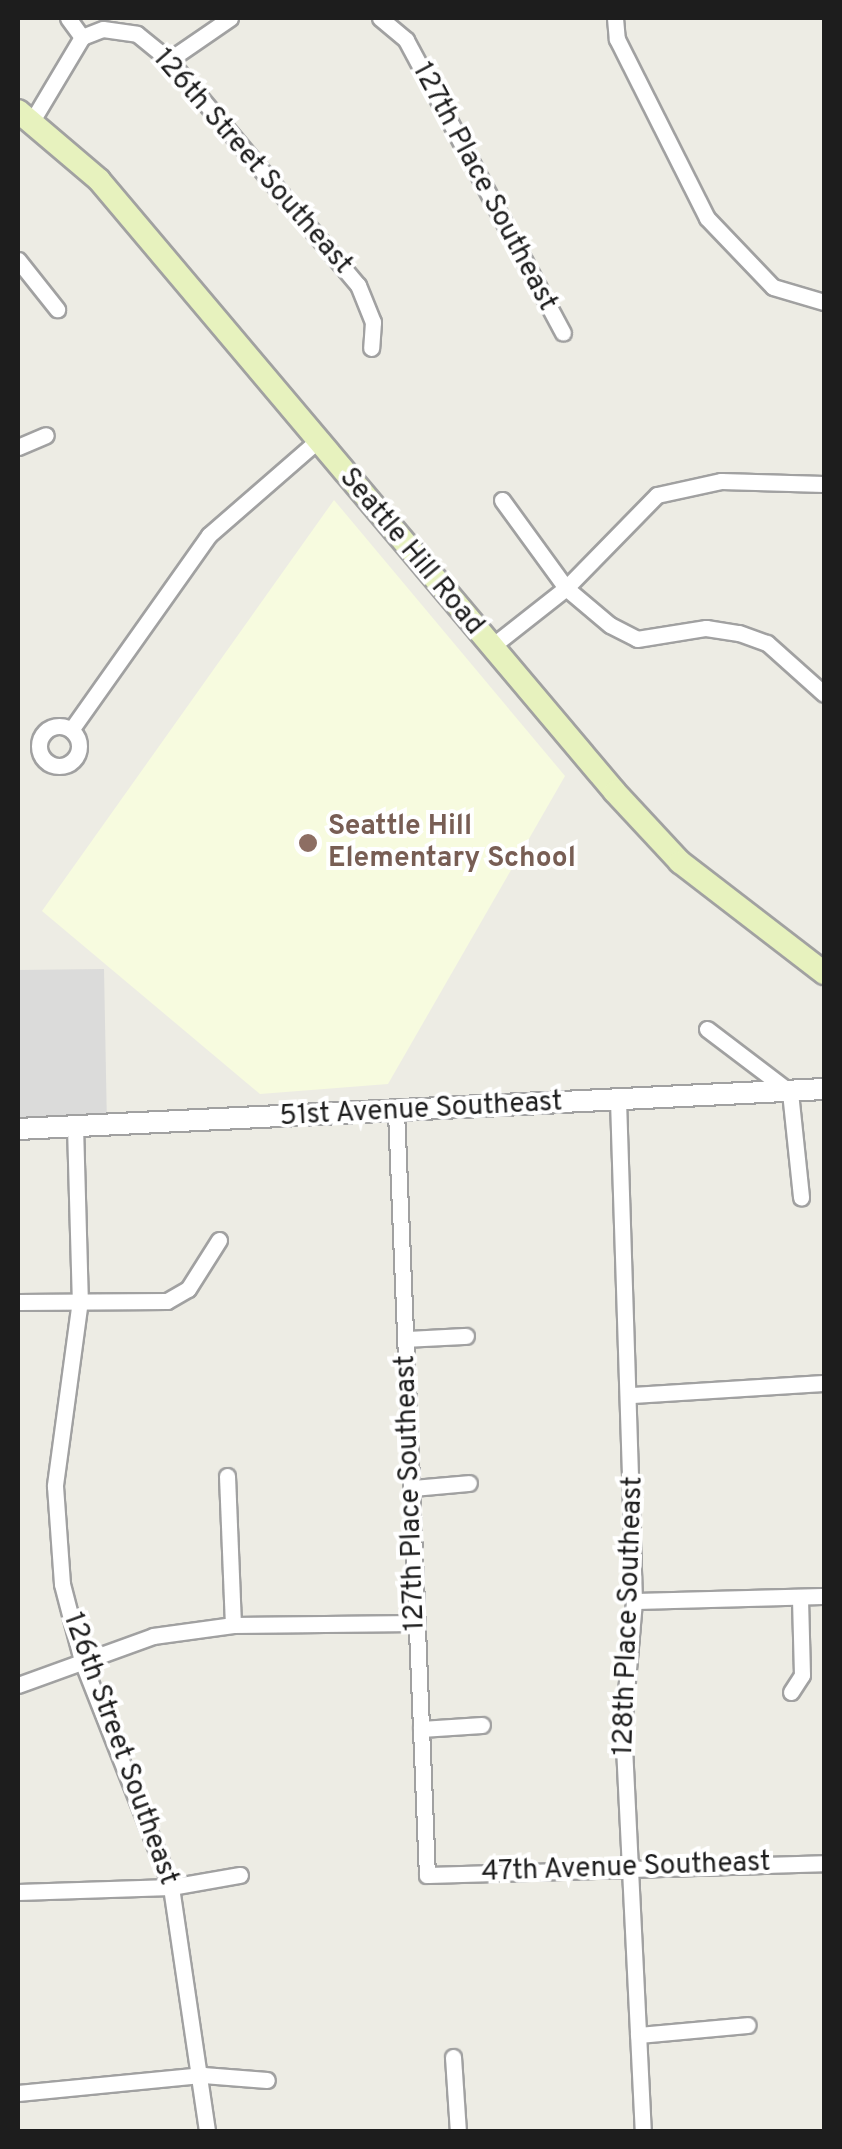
<!DOCTYPE html>
<style>
body{margin:0}
#map{position:relative;width:842px;height:2149px;overflow:hidden;background:#edece4;font-family:Overpass,sans-serif}
div>[style]{position:absolute}
.residential>*{inset:0;background:#dbdbda}
.education>*{inset:0;background:#f7fbdf}
.roads{filter:drop-shadow(2px 0 #a1a1a1) drop-shadow(-2px 0 #a1a1a1) drop-shadow(0 2px #a1a1a1) drop-shadow(0 -2px #a1a1a1)}
.minor>*{height:15px;margin:-7.5px;padding:0 7.5px;transform-origin:7.5px;border-radius:7.5px;background:#fff}
.minor>.ring{margin:-7.5px;padding:0;box-sizing:content-box;background:none;border:15px solid #fff;border-radius:50%}
.tertiary>*{height:20px;margin:-10px;padding:0 10px;transform-origin:10px;border-radius:10px;background:#fff}
.secondary>*{height:22px;margin:-11px;padding:0 11px;transform-origin:11px;border-radius:11px;background:#e7f2be}
.dots>*{width:28px;height:28px;translate:-50% -50%;box-sizing:border-box;border:5px solid #fff;border-radius:50%}
span{translate:-50% -50%;white-space:nowrap;text-align:center;line-height:1.15;-webkit-text-stroke:8px #fff;paint-order:stroke}
.street-label{font-size:28px;color:#1d1d1d}
.education-label{font-size:28px;color:#785e54;font-weight:700}
.left{translate:0 -50%;text-align:left}
.frame{position:absolute;inset:0;border:20px solid #1d1d1d;pointer-events:none}
</style>
<div id="map">
<div class="residential">
<i style="clip-path:polygon(104px 969px,107px 1126px,18px 1129px,18px 970px)"></i>
</div>
<div class="education">
<i style="clip-path:polygon(334px 500px,565px 776px,388px 1084px,260px 1094px,42px 911px)"></i>
</div>
<div class="roads">
<div class="minor">
<i style="left:68px;top:18px;width:24px;rotate:54deg"></i>
<i style="left:380px;top:18px;width:34px;rotate:40deg"></i>
<i style="left:406px;top:40px;width:332px;rotate:61.8deg"></i>
<i style="left:615px;top:18px;width:21px;rotate:85deg"></i>
<i style="left:617px;top:39px;width:200px;rotate:63.3deg"></i>
<i style="left:707px;top:218px;width:95px;rotate:46.3deg"></i>
<i style="left:773px;top:287px;width:53px;rotate:16.4deg"></i>
<i style="left:169px;top:60px;width:74px;rotate:-34.5deg"></i>
<i style="left:32px;top:121px;width:98px;rotate:-59.2deg"></i>
<i style="left:82px;top:37px;width:22px;rotate:-21deg"></i>
<i style="left:103px;top:29px;width:34px;rotate:8deg"></i>
<i style="left:137px;top:34px;width:41px;rotate:39.1deg"></i>
<i style="left:169px;top:60px;width:294px;rotate:50deg"></i>
<i style="left:358px;top:285px;width:40px;rotate:68deg"></i>
<i style="left:373px;top:322px;width:26px;rotate:94deg"></i>
<i style="left:18px;top:260px;width:63px;rotate:51.5deg"></i>
<i style="left:18px;top:447px;width:30px;rotate:-23deg"></i>
<i style="left:502px;top:500px;width:109px;rotate:54deg"></i>
<i style="left:566px;top:588px;width:57px;rotate:40.1deg"></i>
<i style="left:610px;top:625px;width:30px;rotate:27deg"></i>
<i style="left:637px;top:639px;width:70px;rotate:-9.1deg"></i>
<i style="left:706px;top:628px;width:33px;rotate:9deg"></i>
<i style="left:739px;top:633px;width:30px;rotate:20deg"></i>
<i style="left:767px;top:643px;width:76px;rotate:41.8deg"></i>
<i style="left:491px;top:647px;width:95px;rotate:-38.2deg"></i>
<i style="left:566px;top:588px;width:130px;rotate:-45.6deg"></i>
<i style="left:657px;top:495px;width:66px;rotate:-12.3deg"></i>
<i style="left:721px;top:481px;width:103px;rotate:1.7deg"></i>
<i class="ring" style="left:39px;top:726px;width:25px;height:25px"></i>
<i style="left:71px;top:730px;width:239px;rotate:-54.7deg"></i>
<i style="left:209px;top:535px;width:143px;rotate:-41deg"></i>
<i style="left:707px;top:1029px;width:104px;rotate:37.2deg"></i>
<i style="left:790px;top:1092px;width:106px;rotate:84deg"></i>
<i style="left:618px;top:1100px;width:501px;rotate:88.17deg"></i>
<i style="left:634px;top:1601px;width:125px;rotate:95deg"></i>
<i style="left:623px;top:1726px;width:406px;rotate:87.2deg"></i>
<i style="left:396px;top:1111px;width:765px;rotate:87.68deg"></i>
<i style="left:427px;top:1875px;width:397px;rotate:-1.7deg"></i>
<i style="left:75px;top:1126px;width:174px;rotate:88.4deg"></i>
<i style="left:80px;top:1300px;width:188px;rotate:97.7deg"></i>
<i style="left:55px;top:1486px;width:98px;rotate:85.9deg"></i>
<i style="left:62px;top:1584px;width:80px;rotate:75.4deg"></i>
<i style="left:82px;top:1661px;width:243px;rotate:68.5deg"></i>
<i style="left:171px;top:1887px;width:248px;rotate:81.6deg"></i>
<i style="left:18px;top:1302px;width:149px;rotate:-0.4deg"></i>
<i style="left:167px;top:1301px;width:24px;rotate:-30deg"></i>
<i style="left:188px;top:1289px;width:58px;rotate:-57.7deg"></i>
<i style="left:406px;top:1339px;width:60px;rotate:-2.9deg"></i>
<i style="left:632px;top:1395px;width:192px;rotate:-3.6deg"></i>
<i style="left:227px;top:1476px;width:149px;rotate:87.7deg"></i>
<i style="left:412px;top:1488px;width:57px;rotate:-5deg"></i>
<i style="left:634px;top:1601px;width:190px;rotate:-1.5deg"></i>
<i style="left:18px;top:1685px;width:144px;rotate:-19.9deg"></i>
<i style="left:153px;top:1636px;width:81px;rotate:-7.8deg"></i>
<i style="left:233px;top:1625px;width:183px;rotate:-0.6deg"></i>
<i style="left:791px;top:1692px;width:20px;rotate:-57deg"></i>
<i style="left:802px;top:1675px;width:77px;rotate:-91.5deg"></i>
<i style="left:421px;top:1729px;width:61px;rotate:-3.8deg"></i>
<i style="left:18px;top:1892px;width:153px;rotate:-1.9deg"></i>
<i style="left:171px;top:1887px;width:70px;rotate:-9.9deg"></i>
<i style="left:638px;top:2035px;width:110px;rotate:-5.2deg"></i>
<i style="left:453px;top:2057px;width:75px;rotate:86.2deg"></i>
<i style="left:18px;top:2093px;width:186px;rotate:-5.6deg"></i>
<i style="left:203px;top:2075px;width:64px;rotate:4.5deg"></i>
</div>
<div class="tertiary">
<i style="left:18px;top:1129px;width:807px;rotate:-2.84deg"></i>
</div>
<div class="secondary">
<i style="left:18px;top:111px;width:106px;rotate:40.4deg"></i>
<i style="left:99px;top:180px;width:800px;rotate:49.86deg"></i>
<i style="left:615px;top:792px;width:96px;rotate:47.1deg"></i>
<i style="left:680px;top:862px;width:182px;rotate:37.6deg"></i>
</div>
</div>
<div class="dots">
<i style="left:308px;top:843px;background:#8d6e63"></i>
</div>
<div class="street-label">
<span style="left:252px;top:162px;rotate:49deg">126th Street Southeast</span>
<span style="left:484px;top:187px;rotate:62deg">127th Place Southeast</span>
<span style="left:411px;top:552px;rotate:50deg">Seattle Hill Road</span>
<span style="left:421px;top:1110px;rotate:-3deg">51st Avenue Southeast</span>
<span style="left:411px;top:1493px;rotate:-92deg">127th Place Southeast</span>
<span style="left:629px;top:1616px;rotate:-88deg">128th Place Southeast</span>
<span style="left:120px;top:1749px;rotate:70deg">126th Street Southeast</span>
<span style="left:626px;top:1868px;rotate:-2deg">47th Avenue Southeast</span>
</div>
<div class="education-label">
<span class="left" style="left:328px;top:843px">Seattle Hill<br>Elementary School</span>
</div>
<div class="frame"></div>
</div>
